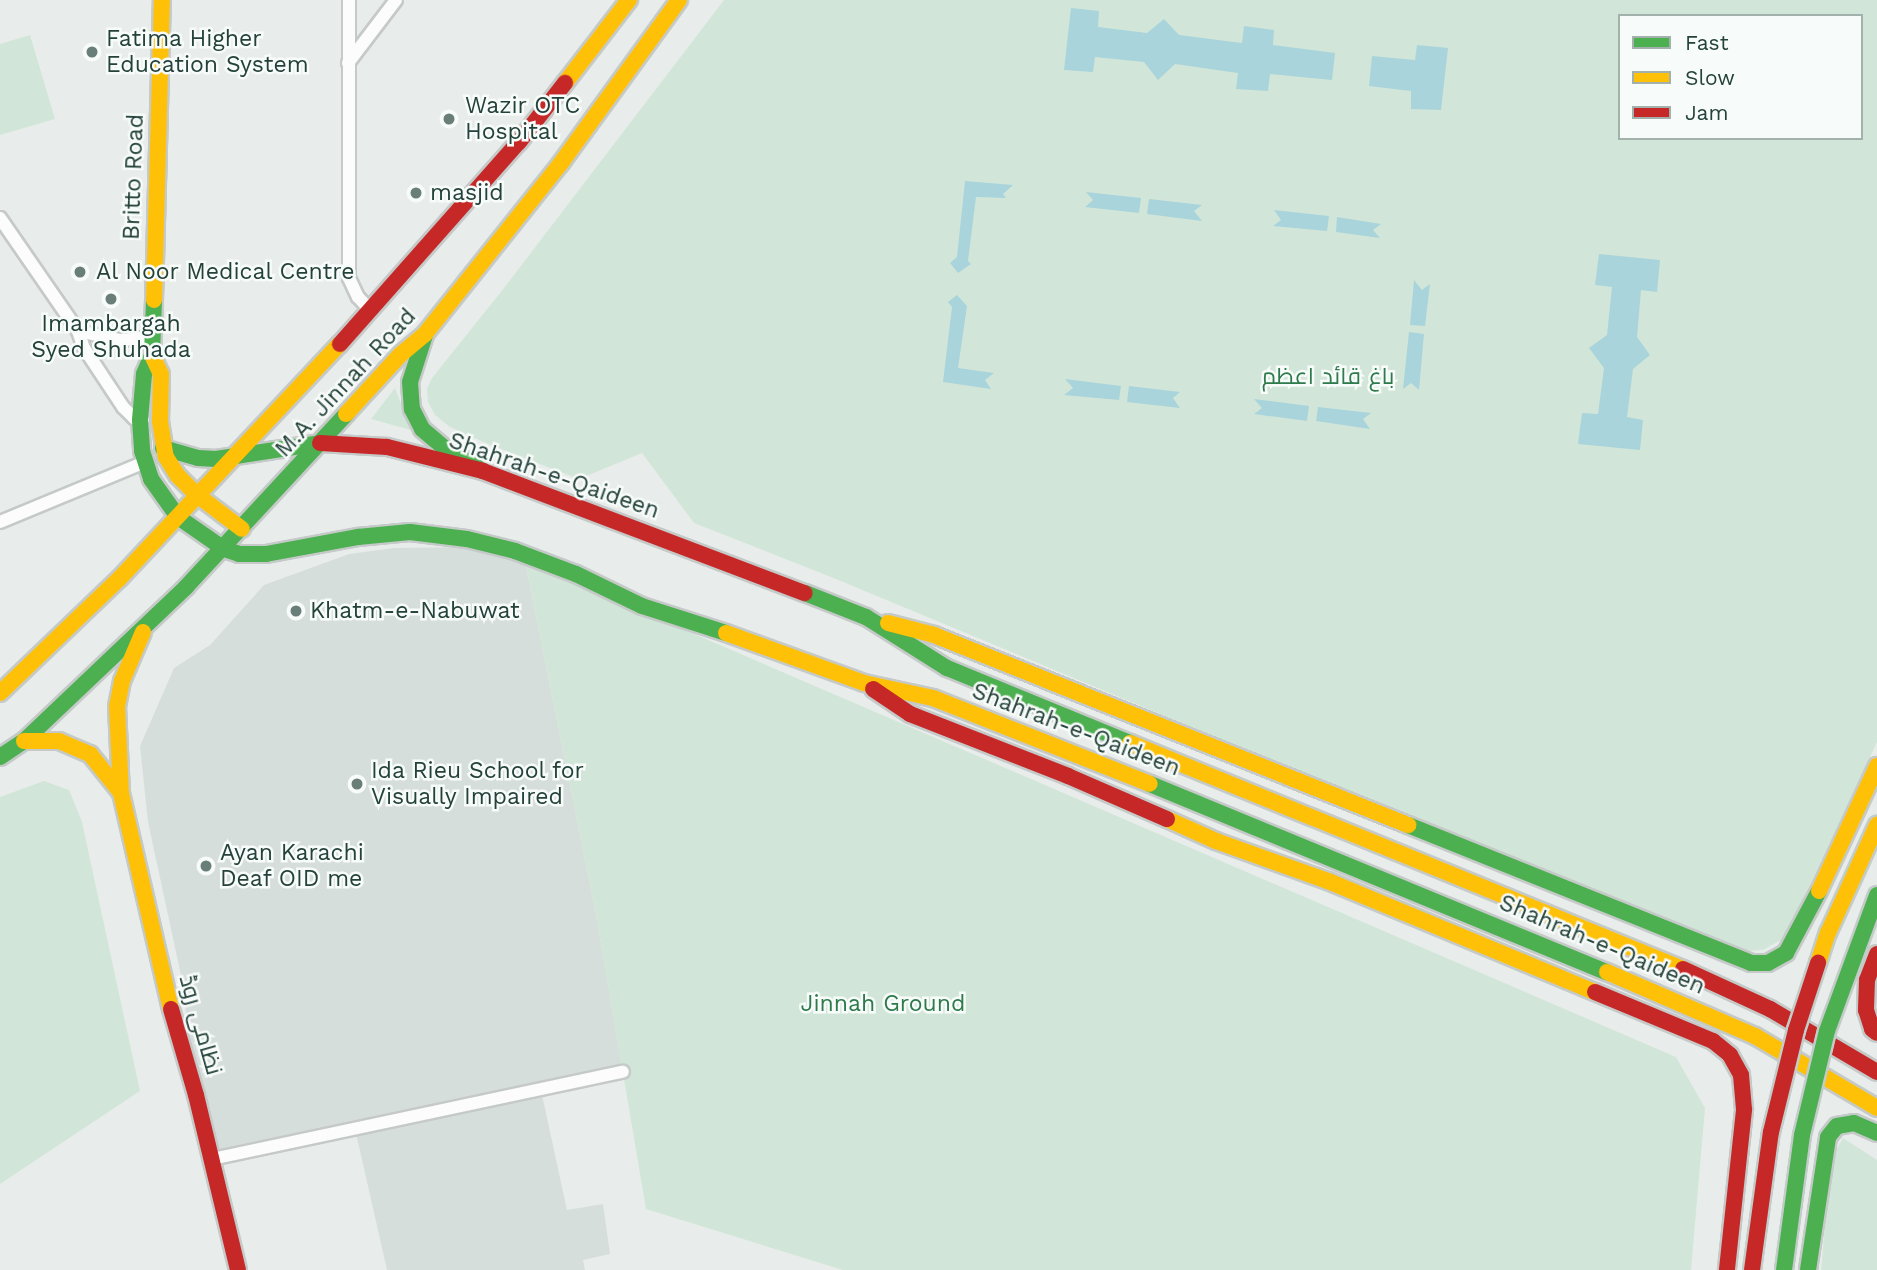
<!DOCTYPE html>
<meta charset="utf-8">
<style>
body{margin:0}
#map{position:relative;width:1877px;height:1270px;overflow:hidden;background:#e8edeb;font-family:"Work Sans",Cairo,sans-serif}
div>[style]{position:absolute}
.built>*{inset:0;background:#d6dedb}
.green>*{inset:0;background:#d1e6d8}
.water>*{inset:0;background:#a9d4db}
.roads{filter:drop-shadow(2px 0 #c5cac8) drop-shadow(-2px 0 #c5cac8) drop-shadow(0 2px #c5cac8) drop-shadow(0 -2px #c5cac8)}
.street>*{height:12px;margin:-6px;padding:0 6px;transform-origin:6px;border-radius:6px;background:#fcfcfc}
.fast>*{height:16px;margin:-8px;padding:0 8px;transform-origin:8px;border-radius:8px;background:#4caf50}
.slow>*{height:16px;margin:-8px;padding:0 8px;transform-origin:8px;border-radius:8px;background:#ffc107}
.jam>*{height:16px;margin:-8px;padding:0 8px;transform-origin:8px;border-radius:8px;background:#c62828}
.bridges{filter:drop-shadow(2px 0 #c3ccc9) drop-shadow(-2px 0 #c3ccc9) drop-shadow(0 2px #c3ccc9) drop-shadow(0 -2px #c3ccc9)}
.fast-bridge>*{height:16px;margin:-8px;padding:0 8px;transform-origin:8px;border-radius:8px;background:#4caf50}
.slow-bridge>*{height:16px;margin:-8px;padding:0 8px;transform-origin:8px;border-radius:8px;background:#ffc107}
.jam-bridge>*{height:16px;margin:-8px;padding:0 8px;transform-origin:8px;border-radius:8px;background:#c62828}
.dots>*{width:19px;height:19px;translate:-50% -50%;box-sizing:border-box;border:4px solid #f7fbf9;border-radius:50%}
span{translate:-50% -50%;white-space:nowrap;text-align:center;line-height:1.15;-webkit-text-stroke:5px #f7fbf9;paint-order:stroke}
.poi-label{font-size:23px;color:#24423a}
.left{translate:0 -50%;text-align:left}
.street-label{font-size:23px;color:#24423a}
.park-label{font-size:23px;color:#2d7a4b}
.legend{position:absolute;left:1618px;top:14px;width:245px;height:126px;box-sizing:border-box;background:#f7fbf9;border:2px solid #a3b1ad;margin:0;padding:9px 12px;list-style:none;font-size:21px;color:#24423a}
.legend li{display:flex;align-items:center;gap:14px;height:35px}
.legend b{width:35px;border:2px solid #a3b1ad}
</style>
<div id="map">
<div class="built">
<i style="clip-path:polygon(463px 547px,525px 561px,596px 914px,623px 1072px,541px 1090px,567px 1210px,603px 1204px,610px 1254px,583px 1260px,585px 1270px,387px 1270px,355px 1129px,212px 1159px,196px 1095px,182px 980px,148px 822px,140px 746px,174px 668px,210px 645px,264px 585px,349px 554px,394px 548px)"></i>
</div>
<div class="green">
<i style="clip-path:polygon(evenodd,724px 0,1877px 0,1877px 742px,1793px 920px,1781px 940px,1763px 950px,1746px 951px,1251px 752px,836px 579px,694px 523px,642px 453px,579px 479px,488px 444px,450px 427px,435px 415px,428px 402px,427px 389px,432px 378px,504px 288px,724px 0,1620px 16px,1861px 16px,1861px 138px,1620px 138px,1620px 16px)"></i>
<i style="clip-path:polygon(30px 35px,55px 119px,0 135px,0 44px)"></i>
<i style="clip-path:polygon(395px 388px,411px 430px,371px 419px)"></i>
<i style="clip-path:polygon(525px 561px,1676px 1057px,1705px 1108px,1691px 1270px,843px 1270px,646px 1209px,596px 914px)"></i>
<i style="clip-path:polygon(44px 781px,69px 790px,82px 822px,140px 1091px,0 1184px,0 797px)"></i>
<i style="clip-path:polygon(1843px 1138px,1877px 1160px,1877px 1270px,1821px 1270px,1831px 1159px)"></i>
</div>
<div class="water">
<i style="clip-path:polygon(1071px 8px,1099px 11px,1098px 27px,1147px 33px,1164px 19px,1179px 35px,1242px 43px,1244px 26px,1274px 30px,1273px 45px,1335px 53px,1332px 80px,1270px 74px,1268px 91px,1236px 89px,1238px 73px,1175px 64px,1158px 80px,1144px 62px,1095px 57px,1093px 72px,1064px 70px)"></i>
<i style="clip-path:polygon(1417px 45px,1448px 48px,1441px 110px,1411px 109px,1411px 91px,1369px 86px,1372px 56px,1415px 60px)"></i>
<i style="clip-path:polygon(965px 181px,1013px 185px,1003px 194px,1006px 198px,976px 197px,968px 261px,971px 264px,958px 273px,950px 263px,957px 257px)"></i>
<i style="clip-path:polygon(1086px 192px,1141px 198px,1139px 213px,1085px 207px,1093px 200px)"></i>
<i style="clip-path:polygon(1149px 199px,1202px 205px,1194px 211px,1202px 221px,1147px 214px)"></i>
<i style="clip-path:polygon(1274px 210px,1329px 216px,1327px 231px,1273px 226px,1281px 220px)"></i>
<i style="clip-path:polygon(1337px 217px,1381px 224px,1373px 230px,1380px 238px,1336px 232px)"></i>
<i style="clip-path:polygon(1599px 254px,1660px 260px,1657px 292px,1641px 290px,1637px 337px,1650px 355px,1633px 369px,1627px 417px,1643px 420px,1640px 450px,1578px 444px,1582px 413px,1598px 414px,1604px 368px,1589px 348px,1607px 335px,1612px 287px,1595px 285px)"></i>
<i style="clip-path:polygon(1414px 280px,1422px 290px,1430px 284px,1425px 326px,1410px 325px)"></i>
<i style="clip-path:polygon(957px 295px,967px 306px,958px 368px,994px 373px,985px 380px,991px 389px,943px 382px,952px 307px,948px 302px)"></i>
<i style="clip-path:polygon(1409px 332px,1424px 334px,1419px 390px,1411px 383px,1403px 389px)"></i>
<i style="clip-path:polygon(1065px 379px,1121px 386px,1119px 400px,1064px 395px,1073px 388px)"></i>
<i style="clip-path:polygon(1129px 386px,1180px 392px,1173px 398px,1180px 408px,1127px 402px)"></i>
<i style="clip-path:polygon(1254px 399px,1309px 406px,1307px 421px,1254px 414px,1262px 408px)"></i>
<i style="clip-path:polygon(1318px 407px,1371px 413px,1363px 419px,1370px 429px,1316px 421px)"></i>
</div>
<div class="roads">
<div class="street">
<i style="left:349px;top:0;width:278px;rotate:90deg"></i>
<i style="left:349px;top:278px;width:21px;rotate:65deg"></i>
<i style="left:358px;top:297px;width:19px;rotate:47deg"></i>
<i style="left:348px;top:63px;width:79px;rotate:-52.7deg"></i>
<i style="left:0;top:218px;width:137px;rotate:55.4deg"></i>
<i style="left:78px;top:331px;width:18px;rotate:71deg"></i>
<i style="left:84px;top:348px;width:71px;rotate:56.5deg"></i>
<i style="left:123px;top:407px;width:16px;rotate:45deg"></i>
<i style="left:134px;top:418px;width:9px;rotate:13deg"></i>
<i style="left:78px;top:331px;width:43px;rotate:12.1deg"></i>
<i style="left:120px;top:340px;width:32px;rotate:-5deg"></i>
<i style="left:0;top:522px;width:157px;rotate:-22.5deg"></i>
<i style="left:212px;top:1159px;width:420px;rotate:-12deg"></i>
</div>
<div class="fast">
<i style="left:154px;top:300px;width:55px;rotate:92.1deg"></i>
<i style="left:152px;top:355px;width:21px;rotate:113deg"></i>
<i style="left:144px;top:374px;width:46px;rotate:95deg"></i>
<i style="left:140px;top:420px;width:31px;rotate:86deg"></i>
<i style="left:142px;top:451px;width:29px;rotate:72deg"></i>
<i style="left:151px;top:479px;width:47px;rotate:54.6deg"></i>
<i style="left:178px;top:517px;width:56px;rotate:34.8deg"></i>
<i style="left:425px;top:335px;width:49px;rotate:107.7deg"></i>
<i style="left:410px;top:382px;width:27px;rotate:86deg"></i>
<i style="left:412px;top:409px;width:22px;rotate:63deg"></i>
<i style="left:422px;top:429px;width:30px;rotate:40deg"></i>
<i style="left:445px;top:448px;width:44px;rotate:31.2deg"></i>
<i style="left:163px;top:448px;width:36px;rotate:16deg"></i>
<i style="left:198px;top:458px;width:18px;rotate:3deg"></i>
<i style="left:216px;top:459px;width:105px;rotate:-8.7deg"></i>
<i style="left:224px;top:549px;width:16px;rotate:18deg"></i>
<i style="left:239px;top:554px;width:27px"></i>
<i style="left:266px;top:554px;width:94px;rotate:-10.5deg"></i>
<i style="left:358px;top:537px;width:52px;rotate:-5.5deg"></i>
<i style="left:410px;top:532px;width:57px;rotate:7deg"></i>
<i style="left:467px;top:539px;width:49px;rotate:14deg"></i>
<i style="left:515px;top:551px;width:65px;rotate:20.7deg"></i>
<i style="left:576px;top:574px;width:73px;rotate:25.9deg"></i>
<i style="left:642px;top:606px;width:88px;rotate:17.8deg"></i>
<i style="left:805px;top:593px;width:66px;rotate:21.5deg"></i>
<i style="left:866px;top:617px;width:96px;rotate:32.2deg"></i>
<i style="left:947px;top:668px;width:198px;rotate:22.3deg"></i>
<i style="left:0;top:757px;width:29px;rotate:-34deg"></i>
<i style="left:24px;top:741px;width:224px;rotate:-43.5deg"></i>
<i style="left:186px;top:587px;width:236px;rotate:-47.2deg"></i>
<i style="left:1150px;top:784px;width:494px;rotate:22.4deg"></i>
<i style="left:1408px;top:825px;width:370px;rotate:21.9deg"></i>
<i style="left:1751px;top:963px;width:17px"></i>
<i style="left:1768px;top:963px;width:21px;rotate:-29deg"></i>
<i style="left:1786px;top:953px;width:70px;rotate:-62deg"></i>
<i style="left:1808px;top:1270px;width:134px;rotate:-81.4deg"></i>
<i style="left:1828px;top:1137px;width:14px;rotate:-51deg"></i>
<i style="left:1837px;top:1126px;width:17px;rotate:-10deg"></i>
<i style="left:1854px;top:1123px;width:25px;rotate:23deg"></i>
</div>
<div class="slow">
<i style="left:565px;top:83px;width:105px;rotate:-52.4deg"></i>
<i style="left:154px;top:300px;width:300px;rotate:-88.5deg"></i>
<i style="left:152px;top:355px;width:21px;rotate:65deg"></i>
<i style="left:161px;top:374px;width:47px;rotate:91.2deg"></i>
<i style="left:160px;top:421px;width:36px;rotate:81deg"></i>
<i style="left:166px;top:457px;width:22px;rotate:58deg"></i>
<i style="left:178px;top:476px;width:27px;rotate:45deg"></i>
<i style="left:197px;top:495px;width:56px;rotate:37.1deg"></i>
<i style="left:346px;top:414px;width:80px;rotate:-47.5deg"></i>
<i style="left:400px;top:355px;width:33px;rotate:-40deg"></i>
<i style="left:425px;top:334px;width:218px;rotate:-51.5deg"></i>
<i style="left:561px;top:163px;width:201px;rotate:-54.1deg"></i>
<i style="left:888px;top:623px;width:48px;rotate:14.6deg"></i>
<i style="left:934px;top:635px;width:511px;rotate:21.84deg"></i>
<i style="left:143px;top:632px;width:53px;rotate:113.2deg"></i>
<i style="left:122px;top:681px;width:25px;rotate:101deg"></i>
<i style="left:117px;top:706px;width:87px;rotate:87.4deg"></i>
<i style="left:121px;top:793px;width:222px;rotate:77deg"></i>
<i style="left:726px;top:633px;width:147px;rotate:19.9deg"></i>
<i style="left:864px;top:683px;width:71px;rotate:12.3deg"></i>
<i style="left:933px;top:698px;width:233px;rotate:21.6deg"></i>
<i style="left:0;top:693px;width:165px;rotate:-43.8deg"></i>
<i style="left:119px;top:579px;width:323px;rotate:-46.8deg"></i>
<i style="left:24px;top:741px;width:35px"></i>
<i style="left:59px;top:741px;width:34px;rotate:23deg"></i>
<i style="left:90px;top:754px;width:50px;rotate:51.5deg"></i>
<i style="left:1130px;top:743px;width:597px;rotate:22.23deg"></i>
<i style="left:1167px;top:819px;width:54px;rotate:24.2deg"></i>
<i style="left:1216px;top:841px;width:119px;rotate:19.7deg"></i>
<i style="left:1328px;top:881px;width:289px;rotate:22.6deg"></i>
<i style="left:1819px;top:891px;width:138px;rotate:-65.1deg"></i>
<i style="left:1607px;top:972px;width:161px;rotate:23.4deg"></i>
<i style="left:1755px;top:1036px;width:142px;rotate:30.5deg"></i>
</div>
<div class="jam">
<i style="left:340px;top:344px;width:270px;rotate:-48.5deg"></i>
<i style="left:519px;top:142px;width:75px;rotate:-52.1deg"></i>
<i style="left:320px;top:443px;width:67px;rotate:3.4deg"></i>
<i style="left:387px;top:447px;width:99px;rotate:14deg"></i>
<i style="left:483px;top:471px;width:344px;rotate:20.8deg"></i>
<i style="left:873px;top:689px;width:45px;rotate:34deg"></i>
<i style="left:910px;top:714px;width:170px;rotate:21.4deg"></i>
<i style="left:1068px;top:776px;width:108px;rotate:23.5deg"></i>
<i style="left:1877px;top:954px;width:28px;rotate:111deg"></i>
<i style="left:1867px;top:980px;width:30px;rotate:92deg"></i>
<i style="left:1866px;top:1010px;width:20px;rotate:72deg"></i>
<i style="left:1872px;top:1029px;width:6px;rotate:39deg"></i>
<i style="left:1683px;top:969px;width:96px;rotate:24.7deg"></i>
<i style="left:1770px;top:1009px;width:124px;rotate:30.5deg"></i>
<i style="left:1595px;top:992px;width:128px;rotate:22.6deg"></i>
<i style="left:1713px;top:1041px;width:22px;rotate:39deg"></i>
<i style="left:1730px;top:1055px;width:23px;rotate:61deg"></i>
<i style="left:1741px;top:1075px;width:35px;rotate:85deg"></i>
<i style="left:1744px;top:1110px;width:161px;rotate:96.1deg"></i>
<i style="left:171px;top:1009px;width:90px;rotate:73.8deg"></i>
<i style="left:196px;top:1095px;width:180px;rotate:76.5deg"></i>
</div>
</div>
<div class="bridges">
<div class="fast-bridge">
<i style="left:1784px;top:1270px;width:136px;rotate:-82.4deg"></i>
<i style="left:1802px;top:1135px;width:107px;rotate:-76.5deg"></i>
<i style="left:1827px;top:1031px;width:145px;rotate:-69.8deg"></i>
</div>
<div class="slow-bridge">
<i style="left:1818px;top:963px;width:32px;rotate:-72deg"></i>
<i style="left:1828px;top:933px;width:119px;rotate:-65.6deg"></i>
</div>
<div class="jam-bridge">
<i style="left:1752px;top:1270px;width:139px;rotate:-82.2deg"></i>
<i style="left:1771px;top:1132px;width:105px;rotate:-76.2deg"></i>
<i style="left:1796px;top:1030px;width:71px;rotate:-71.8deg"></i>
</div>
</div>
<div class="dots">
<i style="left:92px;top:52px;background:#697e78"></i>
<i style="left:449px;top:119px;background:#697e78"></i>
<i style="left:416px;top:193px;background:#697e78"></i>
<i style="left:80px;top:272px;background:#697e78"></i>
<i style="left:111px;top:299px;background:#697e78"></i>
<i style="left:296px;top:611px;background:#697e78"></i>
<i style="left:357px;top:784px;background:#697e78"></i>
<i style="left:206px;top:866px;background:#697e78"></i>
</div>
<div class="poi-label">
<span class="left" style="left:106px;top:52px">Fatima Higher<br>Education System</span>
<span class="left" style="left:465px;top:119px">Wazir OTC<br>Hospital</span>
<span class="left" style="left:430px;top:193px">masjid</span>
<span class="left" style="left:96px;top:272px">Al Noor Medical Centre</span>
<span style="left:111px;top:337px">Imambargah<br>Syed Shuhada</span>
<span class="left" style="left:310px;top:611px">Khatm-e-Nabuwat</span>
<span class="left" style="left:371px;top:784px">Ida Rieu School for<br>Visually Impaired</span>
<span class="left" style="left:220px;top:866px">Ayan Karachi<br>Deaf OID me</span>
</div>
<div class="street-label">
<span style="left:134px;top:177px;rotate:-88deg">Britto Road</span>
<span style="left:346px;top:383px;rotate:-47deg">M.A. Jinnah Road</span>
<span style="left:554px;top:476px;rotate:19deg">Shahrah-e-Qaideen</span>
<span style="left:1076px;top:730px;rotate:21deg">Shahrah-e-Qaideen</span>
<span style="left:1602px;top:945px;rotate:23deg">Shahrah-e-Qaideen</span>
<span style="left:200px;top:1025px;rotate:74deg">نظامی روڈ</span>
</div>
<div class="park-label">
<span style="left:1328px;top:377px">باغ قائد اعظم</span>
<span style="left:883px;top:1004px">Jinnah Ground</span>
</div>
<ul class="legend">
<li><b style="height:9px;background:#4caf50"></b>Fast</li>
<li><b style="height:9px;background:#ffc107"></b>Slow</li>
<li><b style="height:9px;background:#c62828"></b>Jam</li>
</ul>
</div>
